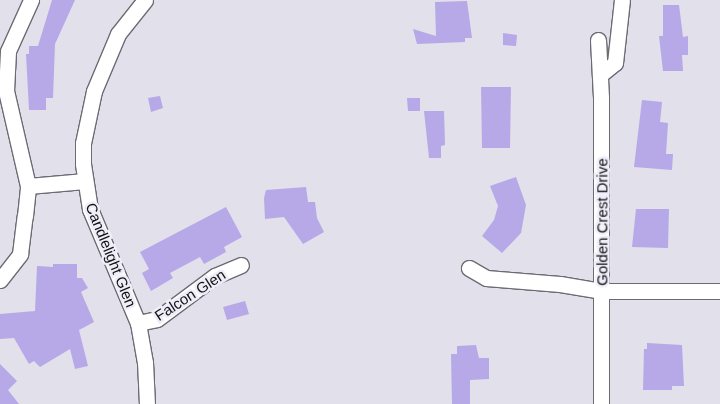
<!DOCTYPE html>
<style>
body{margin:0}
#map{position:relative;width:720px;height:404px;overflow:hidden;background:#e2e0ea;font-family:Arial,sans-serif}
div>[style]{position:absolute}
.building>*{inset:0;background:#b7a8e8}
.roads{filter:drop-shadow(1px 0 #6c6b73) drop-shadow(-1px 0 #6c6b73) drop-shadow(0 1px #6c6b73) drop-shadow(0 -1px #6c6b73)}
.minor>*{height:15px;margin:-7.5px;padding:0 7.5px;transform-origin:7.5px;border-radius:7.5px;background:#fff}
span{translate:-50% -50%;white-space:nowrap;text-align:center;line-height:1.15;-webkit-text-stroke:5px #efedf7;paint-order:stroke}
.street-label{font-size:15px;color:#121114}
</style>
<div id="map">
<div class="building">
<i style="clip-path:polygon(52px 0,75px 0,55px 44px,53px 98px,46px 98px,46px 110px,29px 110px,26px 54px,29px 54px,29px 46px,38px 46px)"></i>
<i style="clip-path:polygon(467px 1px,472px 38px,465px 38px,465px 42px,417px 44px,413px 29px,436px 36px,435px 2px)"></i>
<i style="clip-path:polygon(663px 5px,679px 5px,683px 37px,688px 36px,688px 55px,682px 55px,683px 71px,663px 71px,659px 36px,663px 36px)"></i>
<i style="clip-path:polygon(503px 33px,517px 35px,516px 46px,503px 45px)"></i>
<i style="clip-path:polygon(481px 87px,511px 87px,510px 148px,482px 148px)"></i>
<i style="clip-path:polygon(160px 96px,163px 108px,151px 112px,148px 98px)"></i>
<i style="clip-path:polygon(407px 98px,420px 98px,420px 111px,408px 111px)"></i>
<i style="clip-path:polygon(642px 100px,662px 102px,660px 122px,668px 123px,666px 154px,673px 154px,672px 170px,634px 167px)"></i>
<i style="clip-path:polygon(424px 111px,444px 111px,445px 145px,441px 146px,441px 158px,429px 158px)"></i>
<i style="clip-path:polygon(516px 177px,526px 205px,521px 233px,502px 253px,482px 236px,494px 220px,498px 206px,490px 186px)"></i>
<i style="clip-path:polygon(306px 187px,308px 202px,315px 202px,317px 218px,324px 232px,303px 244px,284px 217px,265px 219px,264px 198px,266px 190px)"></i>
<i style="clip-path:polygon(226px 207px,242px 237px,224px 247px,226px 252px,204px 264px,200px 257px,170px 273px,173px 278px,151px 291px,142px 273px,149px 269px,140px 252px)"></i>
<i style="clip-path:polygon(636px 209px,669px 209px,668px 248px,632px 247px)"></i>
<i style="clip-path:polygon(53px 264px,77px 264px,77px 278px,82px 278px,88px 288px,81px 292px,94px 322px,79px 330px,88px 366px,75px 369px,70px 349px,40px 367px,34px 361px,29px 364px,14px 338px,0 339px,0 314px,35px 311px,37px 266px,53px 267px)"></i>
<i style="clip-path:polygon(245px 301px,249px 314px,227px 320px,223px 307px)"></i>
<i style="clip-path:polygon(647px 343px,682px 345px,684px 386px,672px 386px,672px 390px,643px 390px,644px 349px,647px 349px)"></i>
<i style="clip-path:polygon(476px 345px,479px 358px,489px 358px,489px 379px,470px 380px,470px 404px,452px 404px,451px 354px,457px 354px,457px 346px)"></i>
<i style="clip-path:polygon(0 364px,17px 381px,8px 390px,19px 404px,0 404px)"></i>
</div>
<div class="roads">
<div class="minor">
<i style="left:145px;top:0;width:43px;rotate:128.5deg"></i>
<i style="left:118px;top:34px;width:62px;rotate:112.8deg"></i>
<i style="left:94px;top:91px;width:53px;rotate:101.9deg"></i>
<i style="left:83px;top:143px;width:21px;rotate:90deg"></i>
<i style="left:83px;top:164px;width:46px;rotate:81.2deg"></i>
<i style="left:90px;top:209px;width:124px;rotate:67.2deg"></i>
<i style="left:138px;top:323px;width:40px;rotate:80deg"></i>
<i style="left:145px;top:362px;width:42px;rotate:87.3deg"></i>
<i style="left:598px;top:40px;width:58px;rotate:87deg"></i>
<i style="left:601px;top:98px;width:306px;rotate:90deg"></i>
<i style="left:600px;top:75px;width:19px;rotate:-39deg"></i>
<i style="left:615px;top:63px;width:63px;rotate:-83.7deg"></i>
<i style="left:28px;top:186px;width:57px;rotate:-5deg"></i>
<i style="left:469px;top:268px;width:20px;rotate:30deg"></i>
<i style="left:486px;top:278px;width:74px;rotate:4.6deg"></i>
<i style="left:560px;top:284px;width:43px;rotate:9.5deg"></i>
<i style="left:602px;top:291px;width:118px"></i>
<i style="left:0;top:280px;width:33px;rotate:-52deg"></i>
<i style="left:20px;top:254px;width:38px;rotate:-83deg"></i>
<i style="left:25px;top:216px;width:30px;rotate:-84deg"></i>
<i style="left:28px;top:186px;width:98px;rotate:-103deg"></i>
<i style="left:6px;top:91px;width:40px;rotate:-87.1deg"></i>
<i style="left:8px;top:51px;width:56px;rotate:-65.7deg"></i>
<i style="left:138px;top:323px;width:19px;rotate:-12deg"></i>
<i style="left:157px;top:319px;width:72px;rotate:-36.6deg"></i>
<i style="left:215px;top:276px;width:28px;rotate:-23deg"></i>
</div>
</div>
<div class="street-label">
<span style="left:602px;top:222px;rotate:-90deg">Golden Crest Drive</span>
<span style="left:111px;top:255px;rotate:68deg">Candlelight Glen</span>
<span style="left:190px;top:295px;rotate:-33deg">Falcon Glen</span>
</div>
</div>
